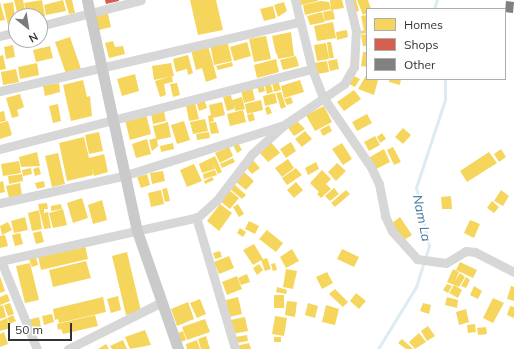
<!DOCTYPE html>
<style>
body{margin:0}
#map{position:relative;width:514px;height:349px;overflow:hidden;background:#fff;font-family:Mulish,sans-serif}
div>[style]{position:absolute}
.homes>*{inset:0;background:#f6d55c}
.shops>*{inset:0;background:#d6604d}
.stream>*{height:2.5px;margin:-1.25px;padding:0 1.25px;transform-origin:1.25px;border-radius:1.25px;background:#ddebf3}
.building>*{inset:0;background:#818181}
.minor>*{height:9px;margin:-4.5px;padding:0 4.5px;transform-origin:4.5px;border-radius:4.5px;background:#d7d7d7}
.major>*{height:11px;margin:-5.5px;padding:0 5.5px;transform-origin:5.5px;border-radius:5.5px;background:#cacaca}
span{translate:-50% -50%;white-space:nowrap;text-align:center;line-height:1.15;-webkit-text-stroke:4px #fff;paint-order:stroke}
.water-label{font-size:13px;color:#3f7597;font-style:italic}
.legend{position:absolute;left:366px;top:8px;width:140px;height:72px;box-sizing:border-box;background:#fff;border:1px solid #adadad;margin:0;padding:5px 7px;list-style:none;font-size:12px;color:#333}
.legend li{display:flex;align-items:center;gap:8px;height:20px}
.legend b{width:20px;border:1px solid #adadad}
.north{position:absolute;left:8px;top:8px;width:40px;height:40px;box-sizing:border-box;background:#fff;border:1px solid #adadad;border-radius:50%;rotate:150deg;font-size:11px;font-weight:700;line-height:16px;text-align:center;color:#333}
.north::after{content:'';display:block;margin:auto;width:14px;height:18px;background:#7a7a7a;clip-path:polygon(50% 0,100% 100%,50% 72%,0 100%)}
.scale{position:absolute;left:8px;top:323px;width:64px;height:18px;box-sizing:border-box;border:2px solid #333;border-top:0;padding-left:5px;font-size:12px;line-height:14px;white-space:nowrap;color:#333;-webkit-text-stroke:3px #fff;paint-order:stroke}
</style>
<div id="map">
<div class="homes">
<i style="clip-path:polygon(14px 0,23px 0,26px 16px,18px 16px)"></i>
<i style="clip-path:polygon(42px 0,45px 16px,27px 16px,24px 3px)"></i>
<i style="clip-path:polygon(63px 0,66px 11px,46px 15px,44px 5px)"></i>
<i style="clip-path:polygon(65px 0,72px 0,75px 13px,69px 14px)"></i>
<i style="clip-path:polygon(190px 0,216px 0,223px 30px,198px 35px)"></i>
<i style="clip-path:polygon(300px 0,318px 0,318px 1px,301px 5px)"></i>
<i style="clip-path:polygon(330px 0,342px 0,344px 8px,331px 10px)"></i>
<i style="clip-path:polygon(353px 0,356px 0,359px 11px,355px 12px)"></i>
<i style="clip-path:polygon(357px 0,368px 0,371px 9px,367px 9px,367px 13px,363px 15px)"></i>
<i style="clip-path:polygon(321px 1px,329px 2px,331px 9px,305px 15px,303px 5px)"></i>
<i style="clip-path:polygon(0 2px,5px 20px,0 21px)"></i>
<i style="clip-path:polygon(13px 2px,16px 23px,8px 25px,3px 4px)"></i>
<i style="clip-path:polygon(284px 2px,287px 11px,278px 17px,274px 5px)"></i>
<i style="clip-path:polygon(273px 6px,276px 18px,264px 21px,260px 9px)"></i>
<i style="clip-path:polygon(107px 10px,111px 27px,99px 30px,94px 14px)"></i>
<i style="clip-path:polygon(333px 10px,335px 19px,325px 21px,323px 12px)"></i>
<i style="clip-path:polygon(322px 12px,325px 22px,310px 25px,307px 16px)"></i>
<i style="clip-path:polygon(367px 15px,367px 33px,361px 34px,361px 31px,364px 30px,361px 16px)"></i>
<i style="clip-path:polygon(333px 22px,336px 38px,317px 41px,314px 26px)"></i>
<i style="clip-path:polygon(347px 30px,348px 37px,337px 40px,336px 32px)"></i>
<i style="clip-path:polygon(291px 32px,294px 56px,278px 59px,277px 54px,289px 51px,276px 54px,272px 36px)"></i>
<i style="clip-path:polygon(367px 34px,367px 46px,363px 46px,361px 35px)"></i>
<i style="clip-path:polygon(266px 36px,271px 59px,254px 62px,249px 39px)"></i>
<i style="clip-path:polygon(70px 37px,81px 69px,66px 74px,55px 42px)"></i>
<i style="clip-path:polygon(227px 40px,232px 61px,214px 65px,210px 44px)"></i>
<i style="clip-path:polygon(113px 41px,115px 47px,123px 46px,125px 54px,109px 58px,105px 43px)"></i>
<i style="clip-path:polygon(247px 42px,251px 56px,234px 61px,230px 47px)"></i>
<i style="clip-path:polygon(327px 42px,331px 42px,334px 58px,329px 58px)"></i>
<i style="clip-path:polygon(326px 43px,329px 59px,317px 61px,314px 45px)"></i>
<i style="clip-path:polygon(13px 45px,15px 57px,6px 59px,4px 47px)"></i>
<i style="clip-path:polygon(50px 46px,53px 58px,36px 62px,33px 50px)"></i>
<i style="clip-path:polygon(208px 46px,217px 78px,206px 82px,202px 68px,196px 70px,191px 50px)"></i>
<i style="clip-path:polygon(363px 52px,367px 52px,367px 67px,361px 66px)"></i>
<i style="clip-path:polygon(3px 55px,6px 69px,0 70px,0 56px)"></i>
<i style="clip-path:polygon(188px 55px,193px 73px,188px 75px,187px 69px,176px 72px,173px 59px)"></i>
<i style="clip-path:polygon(296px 56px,299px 66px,283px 70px,280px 60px)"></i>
<i style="clip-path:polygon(276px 59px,279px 72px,257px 78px,254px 65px)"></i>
<i style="clip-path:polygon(337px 59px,339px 69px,330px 71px,328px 61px)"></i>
<i style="clip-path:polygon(327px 61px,329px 72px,317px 74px,314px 63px)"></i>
<i style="clip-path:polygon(232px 62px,233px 66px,218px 70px,216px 66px)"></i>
<i style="clip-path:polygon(37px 63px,39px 75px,20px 79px,18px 67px)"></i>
<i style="clip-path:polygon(171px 63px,174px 76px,154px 80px,152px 66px)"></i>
<i style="clip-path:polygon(16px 69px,19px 82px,3px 85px,1px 72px)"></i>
<i style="clip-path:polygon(135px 74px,139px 91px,122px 96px,117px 79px)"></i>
<i style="clip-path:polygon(367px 74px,367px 79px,378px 80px,374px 95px,358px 89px)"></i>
<i style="clip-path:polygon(352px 75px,360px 79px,355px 87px,347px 83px)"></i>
<i style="clip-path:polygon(172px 76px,173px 82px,164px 84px,166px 95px,160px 97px,155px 81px)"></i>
<i style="clip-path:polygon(389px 79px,401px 79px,400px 85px,389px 82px)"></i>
<i style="clip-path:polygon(83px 80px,87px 97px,90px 96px,92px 116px,71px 121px,63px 85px)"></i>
<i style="clip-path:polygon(278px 80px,281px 90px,274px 92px,272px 82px)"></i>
<i style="clip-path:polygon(300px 80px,304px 92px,284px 98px,281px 86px)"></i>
<i style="clip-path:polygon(270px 81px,273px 92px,267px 94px,264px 83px)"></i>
<i style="clip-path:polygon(59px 83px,60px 92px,45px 96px,43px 86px)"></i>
<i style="clip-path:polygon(177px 83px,180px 95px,173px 97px,170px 84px)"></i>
<i style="clip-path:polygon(263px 84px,265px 91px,259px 93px,257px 86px)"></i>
<i style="clip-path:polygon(252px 87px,255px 100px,244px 103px,241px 90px)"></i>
<i style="clip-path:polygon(354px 90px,361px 99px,344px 111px,337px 102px)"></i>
<i style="clip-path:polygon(281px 92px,286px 107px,281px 109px,276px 93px)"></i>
<i style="clip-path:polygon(275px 93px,277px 103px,265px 106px,263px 96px)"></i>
<i style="clip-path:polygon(20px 94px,24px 107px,17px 110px,19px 116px,12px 118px,6px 98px)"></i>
<i style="clip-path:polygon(231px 95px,232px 100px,242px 97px,245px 109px,235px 111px,234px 105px,234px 109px,227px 111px,223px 97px)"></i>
<i style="clip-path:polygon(291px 97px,293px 103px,287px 105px,284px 99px)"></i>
<i style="clip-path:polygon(204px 98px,207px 108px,199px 111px,196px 101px)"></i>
<i style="clip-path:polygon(261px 100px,263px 110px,247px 114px,245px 104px)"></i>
<i style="clip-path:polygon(222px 102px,225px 115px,213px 118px,214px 121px,209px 123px,208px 116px,211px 115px,209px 105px)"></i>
<i style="clip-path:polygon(195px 103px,199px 119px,189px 121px,186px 105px)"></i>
<i style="clip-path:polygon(58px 104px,61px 121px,53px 123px,49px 106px)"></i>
<i style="clip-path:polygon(269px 106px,272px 113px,267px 115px,265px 108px)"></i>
<i style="clip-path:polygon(324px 106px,332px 122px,315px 131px,306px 115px)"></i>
<i style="clip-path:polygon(243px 110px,246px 122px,230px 126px,227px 114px)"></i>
<i style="clip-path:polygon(4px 111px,6px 121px,0 122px,0 112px)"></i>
<i style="clip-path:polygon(164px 111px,166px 121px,153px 124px,151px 114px)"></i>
<i style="clip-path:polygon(253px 113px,255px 120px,249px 122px,247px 115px)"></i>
<i style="clip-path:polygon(146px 114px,151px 134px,130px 140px,125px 120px)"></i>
<i style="clip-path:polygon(367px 114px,372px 123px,357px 131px,352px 122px)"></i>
<i style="clip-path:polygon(205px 119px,208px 131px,193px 134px,190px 122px)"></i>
<i style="clip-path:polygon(295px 119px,305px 129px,294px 136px,286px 125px)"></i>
<i style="clip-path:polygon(8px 121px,12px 135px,0 139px,0 123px)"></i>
<i style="clip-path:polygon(184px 121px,190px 140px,177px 144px,171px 125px)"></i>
<i style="clip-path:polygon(168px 122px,171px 137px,157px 140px,158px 146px,152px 151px,149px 140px,156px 138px,153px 126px)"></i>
<i style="clip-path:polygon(216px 122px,219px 133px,211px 134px,209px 123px)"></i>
<i style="clip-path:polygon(329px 125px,332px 131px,323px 136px,320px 130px)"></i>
<i style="clip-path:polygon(403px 128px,411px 135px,403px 144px,395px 137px)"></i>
<i style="clip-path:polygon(305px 131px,312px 139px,302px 147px,295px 139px)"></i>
<i style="clip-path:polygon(99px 132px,103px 151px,89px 154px,85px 135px)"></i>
<i style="clip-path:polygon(209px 132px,210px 138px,197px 140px,196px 134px)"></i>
<i style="clip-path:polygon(382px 133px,386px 139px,380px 143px,377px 137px)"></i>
<i style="clip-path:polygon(375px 136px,380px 145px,369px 151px,364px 142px)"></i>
<i style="clip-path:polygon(84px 137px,89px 158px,104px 154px,108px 172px,94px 176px,92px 168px,93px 175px,67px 181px,59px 143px)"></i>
<i style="clip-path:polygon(147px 139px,151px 154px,136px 158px,132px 144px)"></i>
<i style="clip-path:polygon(270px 141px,280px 153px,268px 162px,258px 151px)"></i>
<i style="clip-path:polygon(291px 142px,296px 151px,286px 158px,280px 149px)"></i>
<i style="clip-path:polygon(173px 143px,174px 149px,161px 152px,160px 146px)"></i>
<i style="clip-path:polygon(238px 143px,242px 150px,237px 153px,233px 145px)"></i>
<i style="clip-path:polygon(342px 143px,352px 159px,343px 165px,332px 149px)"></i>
<i style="clip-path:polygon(229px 147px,233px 156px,220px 163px,215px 153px)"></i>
<i style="clip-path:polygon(393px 147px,401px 162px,394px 165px,387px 150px)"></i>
<i style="clip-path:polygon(384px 149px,390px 162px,376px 169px,370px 157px)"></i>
<i style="clip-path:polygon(501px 149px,506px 157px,499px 162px,494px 154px)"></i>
<i style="clip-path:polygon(37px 152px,40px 166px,21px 167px,19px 157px)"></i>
<i style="clip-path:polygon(489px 152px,497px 163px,467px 182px,460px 171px)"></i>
<i style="clip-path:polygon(58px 153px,65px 184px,52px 187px,45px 156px)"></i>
<i style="clip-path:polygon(215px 156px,222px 172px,218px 174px,212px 162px,215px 169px,202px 173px,199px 164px)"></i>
<i style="clip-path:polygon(233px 158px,235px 162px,222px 168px,220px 164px)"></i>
<i style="clip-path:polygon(252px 159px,260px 168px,252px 174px,244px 165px)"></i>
<i style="clip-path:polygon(288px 159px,294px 168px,282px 177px,275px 168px)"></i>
<i style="clip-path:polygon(19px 161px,21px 173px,3px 176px,1px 164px)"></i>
<i style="clip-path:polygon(316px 162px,319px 169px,308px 175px,305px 168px)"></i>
<i style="clip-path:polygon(337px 163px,346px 171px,336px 181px,328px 172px)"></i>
<i style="clip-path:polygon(194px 164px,202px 181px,187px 187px,180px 170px)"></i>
<i style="clip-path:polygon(39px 167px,41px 174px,35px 176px,33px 169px)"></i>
<i style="clip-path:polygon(31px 168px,32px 174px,23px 176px,22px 170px)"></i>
<i style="clip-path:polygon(296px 168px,302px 175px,287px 185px,282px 178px)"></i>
<i style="clip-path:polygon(215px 170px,217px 175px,204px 179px,203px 174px)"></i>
<i style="clip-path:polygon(322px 170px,331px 179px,326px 184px,331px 189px,321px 198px,317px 194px,319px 192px,310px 183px)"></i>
<i style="clip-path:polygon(163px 171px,165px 181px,152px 184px,150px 173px)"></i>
<i style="clip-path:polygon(244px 172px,254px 181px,246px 190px,236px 182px)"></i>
<i style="clip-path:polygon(22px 174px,23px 181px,9px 184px,8px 176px)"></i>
<i style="clip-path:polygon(147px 174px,150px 185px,141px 188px,137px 177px)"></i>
<i style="clip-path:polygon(212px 177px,214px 180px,205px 184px,204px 181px)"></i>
<i style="clip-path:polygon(3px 181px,5px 192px,0 193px,0 182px)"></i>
<i style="clip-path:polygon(44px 181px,45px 187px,37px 189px,35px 183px)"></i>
<i style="clip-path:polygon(296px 182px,303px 190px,294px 198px,287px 190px)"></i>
<i style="clip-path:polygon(20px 183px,22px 195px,9px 198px,6px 186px)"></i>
<i style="clip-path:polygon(234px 184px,246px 195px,242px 199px,230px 189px)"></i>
<i style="clip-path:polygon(167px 188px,170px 201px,165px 202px,162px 189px)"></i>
<i style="clip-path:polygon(334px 188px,339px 194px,330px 201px,325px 196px)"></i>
<i style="clip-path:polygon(161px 190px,164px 204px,151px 207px,148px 193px)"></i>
<i style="clip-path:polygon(229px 190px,239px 198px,230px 209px,220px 201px)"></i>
<i style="clip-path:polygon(346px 190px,350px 194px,335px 207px,331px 203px)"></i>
<i style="clip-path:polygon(501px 190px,509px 196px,503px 206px,494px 201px)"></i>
<i style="clip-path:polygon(451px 196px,452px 209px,442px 209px,441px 197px)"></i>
<i style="clip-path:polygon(82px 198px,88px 218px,73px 223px,67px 203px)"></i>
<i style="clip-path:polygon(102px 200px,107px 220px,93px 224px,88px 205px)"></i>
<i style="clip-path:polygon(492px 201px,499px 207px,494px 213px,487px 208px)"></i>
<i style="clip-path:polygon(47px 203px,48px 209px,44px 209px,44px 213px,48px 212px,51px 228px,44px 229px,38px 204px)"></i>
<i style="clip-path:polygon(61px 204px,62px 209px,51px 211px,51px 206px)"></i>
<i style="clip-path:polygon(220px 204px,232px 213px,219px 231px,207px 221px)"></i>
<i style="clip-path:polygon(238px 204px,244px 214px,239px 217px,233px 207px)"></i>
<i style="clip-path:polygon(63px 209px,67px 225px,53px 228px,49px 213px)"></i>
<i style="clip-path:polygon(39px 210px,42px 229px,32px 231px,28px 213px)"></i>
<i style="clip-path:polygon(25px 217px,28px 230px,14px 233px,11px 221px)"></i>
<i style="clip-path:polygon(400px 217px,412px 235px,404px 240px,392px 223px)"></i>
<i style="clip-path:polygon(470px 220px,480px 224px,474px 238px,464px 233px)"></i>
<i style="clip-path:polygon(249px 221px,259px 226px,255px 234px,245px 229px)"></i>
<i style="clip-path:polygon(8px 222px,12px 230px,2px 235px,0 226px)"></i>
<i style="clip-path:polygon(240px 228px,246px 232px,243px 237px,237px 233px)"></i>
<i style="clip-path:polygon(267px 230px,283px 243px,276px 252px,259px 239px)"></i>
<i style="clip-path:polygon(41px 231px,44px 242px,36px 244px,33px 233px)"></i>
<i style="clip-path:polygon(20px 233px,23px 244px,15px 246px,12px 235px)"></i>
<i style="clip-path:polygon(5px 235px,8px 246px,0 248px,0 236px)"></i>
<i style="clip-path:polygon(254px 244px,263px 259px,253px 265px,243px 250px)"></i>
<i style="clip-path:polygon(85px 245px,88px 259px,41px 270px,38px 256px)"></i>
<i style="clip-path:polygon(292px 249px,299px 261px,286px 268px,280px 257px)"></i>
<i style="clip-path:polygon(342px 249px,359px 257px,354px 267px,337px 259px)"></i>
<i style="clip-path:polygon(220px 251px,222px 257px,215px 259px,213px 253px)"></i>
<i style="clip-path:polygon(127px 252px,141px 311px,126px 315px,112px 256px)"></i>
<i style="clip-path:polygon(229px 256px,234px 268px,219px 274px,214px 262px)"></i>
<i style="clip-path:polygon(36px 257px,38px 265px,32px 267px,29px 259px)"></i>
<i style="clip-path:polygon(267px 258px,271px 269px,265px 271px,261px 260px)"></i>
<i style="clip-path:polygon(86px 261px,91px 278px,53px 287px,49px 270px)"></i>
<i style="clip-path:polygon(460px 262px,477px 270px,473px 278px,456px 270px)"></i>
<i style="clip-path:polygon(30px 263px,39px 300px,25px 303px,16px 266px)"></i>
<i style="clip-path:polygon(275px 263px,277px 270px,273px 271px,271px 264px)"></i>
<i style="clip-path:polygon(259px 264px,263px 270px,257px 275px,253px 268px)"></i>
<i style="clip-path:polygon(286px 269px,297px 271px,293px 289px,283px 287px)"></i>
<i style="clip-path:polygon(453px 269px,459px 272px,455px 281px,460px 273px,465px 277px,459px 287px,447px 282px)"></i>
<i style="clip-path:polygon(327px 272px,333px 283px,322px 289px,316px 277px)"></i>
<i style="clip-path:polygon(247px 274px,250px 282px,241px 285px,238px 278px)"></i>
<i style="clip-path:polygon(0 276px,5px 291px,0 293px)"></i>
<i style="clip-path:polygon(237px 276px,242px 289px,227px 295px,222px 282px)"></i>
<i style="clip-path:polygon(466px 277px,470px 280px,466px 288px,461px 286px)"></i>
<i style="clip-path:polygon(447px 284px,452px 286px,448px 293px,443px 290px)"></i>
<i style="clip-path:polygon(454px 285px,462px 290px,458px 298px,449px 293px)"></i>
<i style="clip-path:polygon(474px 286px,482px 291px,478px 299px,470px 295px)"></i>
<i style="clip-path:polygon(511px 286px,514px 287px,514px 301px,507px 299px)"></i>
<i style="clip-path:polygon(277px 287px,287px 290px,286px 294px,276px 292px)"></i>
<i style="clip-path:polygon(335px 289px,348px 302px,343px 307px,329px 294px)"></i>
<i style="clip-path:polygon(356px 293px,366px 301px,359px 309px,350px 301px)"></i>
<i style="clip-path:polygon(7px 294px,10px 301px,0 305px,0 297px)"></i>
<i style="clip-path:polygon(274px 295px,284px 295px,284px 308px,274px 308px)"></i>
<i style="clip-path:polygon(118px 296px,121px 310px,111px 313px,107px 299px)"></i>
<i style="clip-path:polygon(103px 297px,106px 312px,59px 323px,58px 319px,55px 320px,53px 309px)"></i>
<i style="clip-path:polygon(238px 297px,242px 314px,229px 317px,226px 300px)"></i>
<i style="clip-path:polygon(447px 297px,458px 300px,457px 308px,445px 305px)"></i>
<i style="clip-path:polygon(493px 298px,504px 303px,493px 323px,483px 318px)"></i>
<i style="clip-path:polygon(200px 299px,206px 314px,197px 318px,190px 303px)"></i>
<i style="clip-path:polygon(287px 301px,297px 302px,295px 317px,285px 315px)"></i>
<i style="clip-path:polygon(188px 302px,194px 319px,177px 326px,171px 309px)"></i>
<i style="clip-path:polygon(10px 303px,14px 314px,8px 316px,4px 305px)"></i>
<i style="clip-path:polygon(308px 303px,318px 306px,315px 318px,305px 315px)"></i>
<i style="clip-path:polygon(423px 303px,431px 305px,429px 314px,420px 311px)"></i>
<i style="clip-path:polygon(3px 305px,6px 317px,0 319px,0 306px)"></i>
<i style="clip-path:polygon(326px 305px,339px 309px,335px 325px,322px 322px)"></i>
<i style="clip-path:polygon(510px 306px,514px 307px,514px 318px,507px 315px)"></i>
<i style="clip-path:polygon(466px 309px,469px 322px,459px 325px,456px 312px)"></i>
<i style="clip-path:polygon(52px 314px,54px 322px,44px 325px,42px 316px)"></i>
<i style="clip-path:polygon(13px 315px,16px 321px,10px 324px,7px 318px)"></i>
<i style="clip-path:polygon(95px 315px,98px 326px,63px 334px,61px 329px,58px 330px,57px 324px)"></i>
<i style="clip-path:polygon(275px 316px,287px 318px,284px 336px,272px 334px)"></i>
<i style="clip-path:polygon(39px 317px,41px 327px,31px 330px,28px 320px)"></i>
<i style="clip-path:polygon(245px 317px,248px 331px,233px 334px,230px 320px)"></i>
<i style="clip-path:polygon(7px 318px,10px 328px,0 331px,0 321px)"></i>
<i style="clip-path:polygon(205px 319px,210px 332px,187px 340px,182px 327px)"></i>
<i style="clip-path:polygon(475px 324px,476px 332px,468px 333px,467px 325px)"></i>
<i style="clip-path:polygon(428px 326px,435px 336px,427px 341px,421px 331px)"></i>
<i style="clip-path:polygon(486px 327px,487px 334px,478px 335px,477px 328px)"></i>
<i style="clip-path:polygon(145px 330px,151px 345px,130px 349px,125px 337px)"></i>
<i style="clip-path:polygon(183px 331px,186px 340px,181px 342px,178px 333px)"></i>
<i style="clip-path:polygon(4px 332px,8px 344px,0 347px,0 334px)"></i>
<i style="clip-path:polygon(419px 333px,426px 342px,415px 349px,409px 342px)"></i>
<i style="clip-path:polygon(247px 335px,248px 341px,236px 343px,235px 337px)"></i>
<i style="clip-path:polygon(206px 336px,210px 349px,201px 349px,198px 339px)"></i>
<i style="clip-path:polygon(274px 337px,281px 337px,281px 342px,274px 342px)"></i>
<i style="clip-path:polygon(402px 339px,413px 349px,406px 349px,398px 343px)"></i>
<i style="clip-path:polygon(123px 340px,127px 349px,112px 349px,110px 346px)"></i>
<i style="clip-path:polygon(197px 340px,200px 349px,187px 349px,186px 344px)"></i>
<i style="clip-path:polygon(249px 343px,251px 349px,237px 349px,236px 346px)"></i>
<i style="clip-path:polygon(106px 344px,109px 349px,98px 349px)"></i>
</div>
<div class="shops">
<i style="clip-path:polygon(105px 0,119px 0,119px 1px,106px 4px)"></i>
</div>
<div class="stream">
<i style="left:434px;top:9px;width:9px;rotate:-72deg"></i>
<i style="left:378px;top:349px;width:73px;rotate:-58.5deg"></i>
<i style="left:416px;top:287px;width:43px;rotate:-72.4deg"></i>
<i style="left:429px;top:246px;width:59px;rotate:-102.6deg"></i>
<i style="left:416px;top:188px;width:93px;rotate:-71.8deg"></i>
<i style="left:445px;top:100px;width:21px;rotate:-90deg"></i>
</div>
<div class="building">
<i style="clip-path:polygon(506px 1px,514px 2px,513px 13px,505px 12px)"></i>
</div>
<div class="minor">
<i style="left:295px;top:0;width:71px;rotate:76.2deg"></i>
<i style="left:312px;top:69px;width:30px;rotate:69deg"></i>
<i style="left:323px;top:97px;width:85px;rotate:55.6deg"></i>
<i style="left:371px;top:167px;width:19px;rotate:65deg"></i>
<i style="left:379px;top:184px;width:33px;rotate:79deg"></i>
<i style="left:385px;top:216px;width:17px;rotate:65deg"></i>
<i style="left:392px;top:231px;width:38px;rotate:48deg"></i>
<i style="left:417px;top:259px;width:29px;rotate:8deg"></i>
<i style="left:446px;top:263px;width:23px;rotate:-31deg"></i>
<i style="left:466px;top:251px;width:9px;rotate:6deg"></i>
<i style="left:475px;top:252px;width:44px;rotate:27.1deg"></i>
<i style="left:40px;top:26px;width:104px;rotate:-14.4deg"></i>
<i style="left:0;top:36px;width:16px;rotate:-14deg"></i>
<i style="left:0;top:91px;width:308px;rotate:-13deg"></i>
<i style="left:0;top:149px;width:322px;rotate:-14.4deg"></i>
<i style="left:0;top:203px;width:126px;rotate:-12.4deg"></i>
<i style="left:123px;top:176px;width:166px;rotate:-17.6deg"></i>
<i style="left:196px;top:217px;width:138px;rotate:73.5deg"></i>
<i style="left:0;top:261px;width:203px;rotate:-12.5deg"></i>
<i style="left:198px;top:217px;width:25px;rotate:-42deg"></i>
<i style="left:217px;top:200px;width:58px;rotate:-52.7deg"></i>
<i style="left:252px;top:154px;width:43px;rotate:-42.2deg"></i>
<i style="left:284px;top:125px;width:73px;rotate:-34.3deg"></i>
<i style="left:344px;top:84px;width:20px;rotate:-60deg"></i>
<i style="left:354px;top:67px;width:36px;rotate:-87deg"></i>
<i style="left:356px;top:31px;width:32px;rotate:-103deg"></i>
<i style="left:1px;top:261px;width:95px;rotate:67.8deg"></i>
<i style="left:68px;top:349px;width:103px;rotate:-26.6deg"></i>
</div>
<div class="major">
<i style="left:87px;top:0;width:236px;rotate:77.8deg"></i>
<i style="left:137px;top:231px;width:125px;rotate:70.8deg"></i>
</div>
<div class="water-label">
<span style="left:422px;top:218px;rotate:78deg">Nam La</span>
</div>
<ul class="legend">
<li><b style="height:11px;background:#f6d55c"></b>Homes</li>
<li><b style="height:11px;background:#d6604d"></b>Shops</li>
<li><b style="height:11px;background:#818181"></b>Other</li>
</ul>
<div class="north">N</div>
<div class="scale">50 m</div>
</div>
